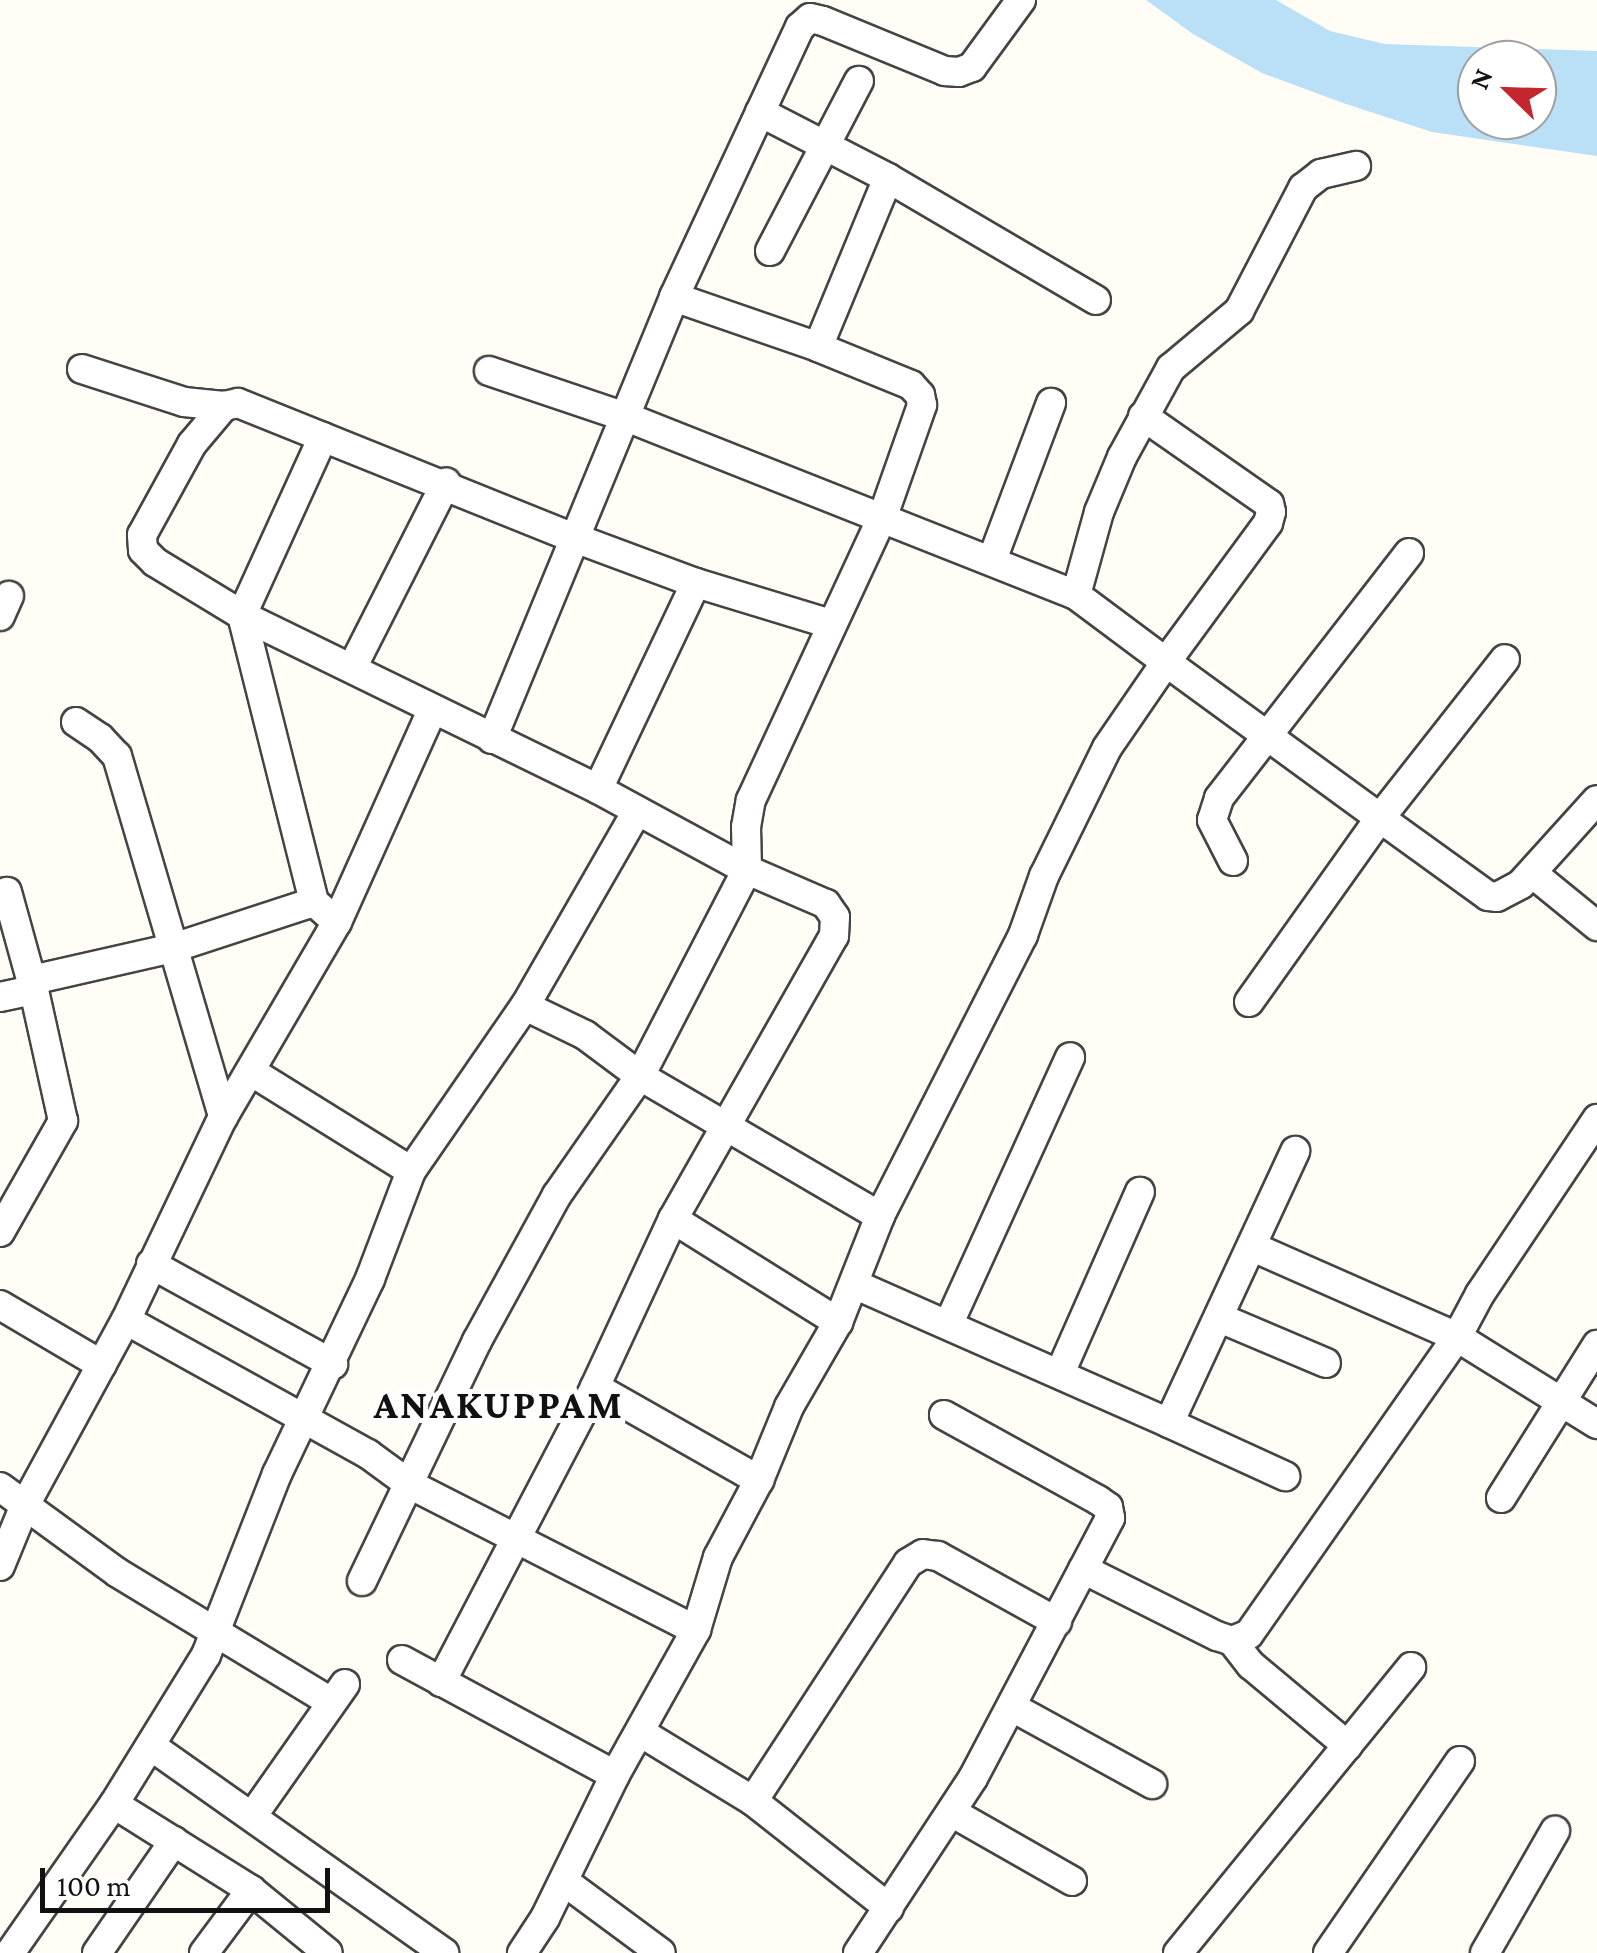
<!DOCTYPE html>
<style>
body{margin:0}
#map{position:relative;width:1597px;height:1953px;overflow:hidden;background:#fffdf5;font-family:"Crimson Pro",serif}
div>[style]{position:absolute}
.water>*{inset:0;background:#b9e0f7}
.roads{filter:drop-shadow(2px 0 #444) drop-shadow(-2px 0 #444) drop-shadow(0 2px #444) drop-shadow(0 -2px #444)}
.minor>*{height:28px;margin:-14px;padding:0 14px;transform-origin:14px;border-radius:14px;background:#fff}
span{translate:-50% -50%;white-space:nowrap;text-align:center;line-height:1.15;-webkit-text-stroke:10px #fff;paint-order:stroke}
.district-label{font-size:40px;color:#111;font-weight:700;letter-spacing:2.5px}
.north{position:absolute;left:1457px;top:40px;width:100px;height:100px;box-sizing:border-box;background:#fff;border:2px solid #a0a0a0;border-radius:50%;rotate:293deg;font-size:28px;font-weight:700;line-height:40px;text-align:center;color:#111}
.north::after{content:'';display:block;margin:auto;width:35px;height:45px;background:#c4262e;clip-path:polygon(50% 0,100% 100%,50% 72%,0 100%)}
.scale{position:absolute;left:40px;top:1868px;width:290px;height:45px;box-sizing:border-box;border:5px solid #111;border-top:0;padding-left:12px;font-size:30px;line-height:35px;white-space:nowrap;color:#111;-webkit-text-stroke:8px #fff;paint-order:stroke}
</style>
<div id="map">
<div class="water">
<i style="clip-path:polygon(evenodd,1146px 0,1276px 0,1330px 31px,1385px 44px,1597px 51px,1597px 156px,1432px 132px,1343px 103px,1262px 73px,1193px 34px,1146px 0,1477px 60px,1537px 60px,1537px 120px,1477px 120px,1477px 60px)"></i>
</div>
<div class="roads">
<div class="minor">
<i style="left:760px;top:112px;width:144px;rotate:27.3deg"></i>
<i style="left:770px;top:251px;width:192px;rotate:-62.4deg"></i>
<i style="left:674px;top:297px;width:152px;rotate:19.1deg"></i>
<i style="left:818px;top:347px;width:183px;rotate:-67.5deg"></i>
<i style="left:888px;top:178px;width:241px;rotate:30.4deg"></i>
<i style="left:82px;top:369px;width:107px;rotate:17.9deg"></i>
<i style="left:184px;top:402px;width:40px;rotate:5.7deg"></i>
<i style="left:489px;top:371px;width:145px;rotate:18.6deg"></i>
<i style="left:626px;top:417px;width:484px;rotate:21.6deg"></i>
<i style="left:1076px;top:595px;width:112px;rotate:36.7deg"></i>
<i style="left:1166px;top:662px;width:104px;rotate:124.5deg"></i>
<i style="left:1107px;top:748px;width:143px;rotate:116.2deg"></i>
<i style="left:1044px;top:876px;width:63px;rotate:109.6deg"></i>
<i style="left:1023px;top:935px;width:315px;rotate:117deg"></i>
<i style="left:880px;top:1216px;width:114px;rotate:111.6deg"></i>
<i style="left:838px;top:1322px;width:98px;rotate:120deg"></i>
<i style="left:789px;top:1407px;width:79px;rotate:112.3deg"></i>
<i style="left:759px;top:1480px;width:87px;rotate:118deg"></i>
<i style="left:718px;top:1557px;width:76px;rotate:106.8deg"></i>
<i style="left:696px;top:1630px;width:166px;rotate:119.2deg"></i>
<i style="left:615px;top:1775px;width:159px;rotate:116.1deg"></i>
<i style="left:545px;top:1918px;width:42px;rotate:123.3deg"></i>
<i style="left:1143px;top:416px;width:154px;rotate:34.9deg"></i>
<i style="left:1269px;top:504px;width:8px;rotate:76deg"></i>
<i style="left:1271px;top:512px;width:11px;rotate:105deg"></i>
<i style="left:1268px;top:523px;width:172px;rotate:126.3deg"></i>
<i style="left:1166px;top:662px;width:265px;rotate:36.1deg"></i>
<i style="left:1380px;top:818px;width:202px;rotate:-51.8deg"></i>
<i style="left:323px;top:437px;width:196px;rotate:114.5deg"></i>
<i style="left:242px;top:615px;width:296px;rotate:75.9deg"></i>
<i style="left:314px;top:902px;width:30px;rotate:41deg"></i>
<i style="left:992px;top:560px;width:168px;rotate:-69.4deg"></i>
<i style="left:1076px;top:595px;width:86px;rotate:-74.5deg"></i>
<i style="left:1099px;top:512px;width:60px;rotate:-67.3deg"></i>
<i style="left:1122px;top:457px;width:102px;rotate:-61.2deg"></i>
<i style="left:1171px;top:368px;width:89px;rotate:-40deg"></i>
<i style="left:1239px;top:311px;width:139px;rotate:-62.5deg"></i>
<i style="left:1303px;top:188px;width:23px;rotate:-38deg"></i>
<i style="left:1321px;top:174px;width:36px;rotate:-13deg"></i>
<i style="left:0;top:616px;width:22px;rotate:-66deg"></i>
<i style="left:352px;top:668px;width:208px;rotate:-63.1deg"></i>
<i style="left:76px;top:722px;width:29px;rotate:34deg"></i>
<i style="left:100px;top:738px;width:25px;rotate:47deg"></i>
<i style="left:117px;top:756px;width:376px;rotate:73.6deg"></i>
<i style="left:492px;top:739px;width:478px;rotate:-67.6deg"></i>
<i style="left:674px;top:297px;width:298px;rotate:-65deg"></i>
<i style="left:800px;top:27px;width:13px;rotate:-42deg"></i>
<i style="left:810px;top:18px;width:13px;rotate:13deg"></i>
<i style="left:823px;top:21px;width:132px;rotate:22.3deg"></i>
<i style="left:945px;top:71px;width:14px;rotate:4deg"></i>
<i style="left:959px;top:72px;width:14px;rotate:-21deg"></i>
<i style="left:972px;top:67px;width:83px;rotate:-53.8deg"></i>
<i style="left:598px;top:789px;width:228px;rotate:-64.6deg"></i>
<i style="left:1233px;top:861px;width:46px;rotate:-117.1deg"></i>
<i style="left:1212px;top:820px;width:23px;rotate:-72deg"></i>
<i style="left:1219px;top:798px;width:310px;rotate:-52.2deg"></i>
<i style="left:1532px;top:873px;width:84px;rotate:39.2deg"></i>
<i style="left:32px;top:980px;width:145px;rotate:-12.8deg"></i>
<i style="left:173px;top:948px;width:148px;rotate:-18.1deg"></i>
<i style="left:0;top:997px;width:35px;rotate:-12deg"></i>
<i style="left:1249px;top:1002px;width:226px;rotate:-54.6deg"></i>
<i style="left:1380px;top:818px;width:133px;rotate:35.8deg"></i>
<i style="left:1488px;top:896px;width:9px;rotate:6deg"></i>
<i style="left:1497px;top:897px;width:27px;rotate:-28deg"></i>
<i style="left:1521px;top:884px;width:113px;rotate:-47.9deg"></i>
<i style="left:525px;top:1006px;width:67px;rotate:25.8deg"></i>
<i style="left:585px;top:1035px;width:69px;rotate:36.7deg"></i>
<i style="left:640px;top:1076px;width:278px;rotate:30.3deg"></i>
<i style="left:252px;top:1072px;width:187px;rotate:31.9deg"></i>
<i style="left:673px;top:1219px;width:195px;rotate:32deg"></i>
<i style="left:0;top:1232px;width:128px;rotate:-60.4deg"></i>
<i style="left:63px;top:1121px;width:134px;rotate:-102.5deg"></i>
<i style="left:34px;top:990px;width:102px;rotate:-105.4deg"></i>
<i style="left:1253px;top:1247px;width:223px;rotate:23.8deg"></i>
<i style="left:1457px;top:1337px;width:165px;rotate:31.9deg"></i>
<i style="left:151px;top:1264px;width:208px;rotate:28.8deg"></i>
<i style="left:854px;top:1284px;width:344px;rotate:23.8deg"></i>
<i style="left:1169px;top:1423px;width:300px;rotate:-65.1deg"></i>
<i style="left:0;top:1305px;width:118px;rotate:30.5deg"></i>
<i style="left:1220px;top:1318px;width:115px;rotate:23deg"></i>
<i style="left:126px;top:1320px;width:277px;rotate:29deg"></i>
<i style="left:368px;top:1454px;width:51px;rotate:36.2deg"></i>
<i style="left:409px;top:1484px;width:322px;rotate:27deg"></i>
<i style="left:949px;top:1323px;width:292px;rotate:-65.5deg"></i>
<i style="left:1060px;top:1373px;width:198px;rotate:-66.2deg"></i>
<i style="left:595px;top:1387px;width:189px;rotate:29.6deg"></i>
<i style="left:1169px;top:1423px;width:128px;rotate:24.6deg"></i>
<i style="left:0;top:1487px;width:146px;rotate:36.1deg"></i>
<i style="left:118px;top:1573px;width:249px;rotate:31.2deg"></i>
<i style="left:1501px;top:1498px;width:181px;rotate:-57.9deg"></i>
<i style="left:0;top:1566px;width:66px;rotate:-67.7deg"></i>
<i style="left:25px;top:1505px;width:211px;rotate:-61.4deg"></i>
<i style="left:126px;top:1320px;width:225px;rotate:-64.5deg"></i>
<i style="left:223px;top:1117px;width:226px;rotate:-59.7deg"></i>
<i style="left:337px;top:922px;width:231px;rotate:-65.8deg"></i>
<i style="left:1083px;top:1569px;width:150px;rotate:26.6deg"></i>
<i style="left:1217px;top:1636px;width:16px;rotate:18deg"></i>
<i style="left:1232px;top:1641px;width:18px;rotate:-22deg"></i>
<i style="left:1249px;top:1634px;width:363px;rotate:-55deg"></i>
<i style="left:1457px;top:1337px;width:49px;rotate:-61.9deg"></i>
<i style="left:1480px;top:1294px;width:211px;rotate:-56.2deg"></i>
<i style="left:362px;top:1581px;width:266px;rotate:-64.4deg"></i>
<i style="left:477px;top:1341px;width:166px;rotate:-61.3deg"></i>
<i style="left:557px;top:1195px;width:145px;rotate:-55.1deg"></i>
<i style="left:640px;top:1076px;width:232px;rotate:-62.6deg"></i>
<i style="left:747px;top:870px;width:43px;rotate:-91.3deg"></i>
<i style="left:746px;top:827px;width:27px;rotate:-80deg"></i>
<i style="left:751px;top:800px;width:313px;rotate:-65.1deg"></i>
<i style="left:883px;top:516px;width:118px;rotate:-70.6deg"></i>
<i style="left:922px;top:405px;width:10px;rotate:-101deg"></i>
<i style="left:920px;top:395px;width:13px;rotate:-132deg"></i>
<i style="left:911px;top:385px;width:100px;rotate:-157.8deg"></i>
<i style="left:1232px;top:1641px;width:31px;rotate:52deg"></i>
<i style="left:1251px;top:1665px;width:126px;rotate:39.9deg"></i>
<i style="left:402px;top:1660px;width:242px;rotate:28.4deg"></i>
<i style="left:441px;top:1682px;width:333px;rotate:-62.4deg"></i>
<i style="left:595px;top:1387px;width:185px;rotate:-65.1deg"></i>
<i style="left:673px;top:1219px;width:326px;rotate:-60.4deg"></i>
<i style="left:834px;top:936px;width:19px;rotate:-87deg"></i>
<i style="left:835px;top:917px;width:16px;rotate:-125deg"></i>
<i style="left:826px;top:904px;width:86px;rotate:-156.7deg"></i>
<i style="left:747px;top:870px;width:170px;rotate:-151.5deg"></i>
<i style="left:598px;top:789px;width:396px;rotate:-154deg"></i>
<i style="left:242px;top:615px;width:102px;rotate:-148.7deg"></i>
<i style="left:155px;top:562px;width:17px;rotate:-135deg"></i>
<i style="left:143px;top:550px;width:15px;rotate:-94deg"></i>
<i style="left:142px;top:535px;width:104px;rotate:-61.2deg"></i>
<i style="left:192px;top:444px;width:50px;rotate:-49.9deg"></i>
<i style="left:224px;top:406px;width:14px;rotate:-12deg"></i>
<i style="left:238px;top:403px;width:360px;rotate:21.9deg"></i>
<i style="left:572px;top:537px;width:132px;rotate:20.4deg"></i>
<i style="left:696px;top:583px;width:141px;rotate:16.9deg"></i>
<i style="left:1012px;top:1707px;width:160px;rotate:28.8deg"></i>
<i style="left:640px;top:1732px;width:132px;rotate:31.4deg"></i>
<i style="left:753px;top:1801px;width:284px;rotate:-56.9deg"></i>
<i style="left:908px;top:1563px;width:17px;rotate:-31deg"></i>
<i style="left:923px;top:1554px;width:15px;rotate:8deg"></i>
<i style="left:938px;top:1556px;width:136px;rotate:29deg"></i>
<i style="left:151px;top:1746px;width:359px;rotate:35.2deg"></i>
<i style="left:753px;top:1801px;width:173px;rotate:38.2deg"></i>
<i style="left:114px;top:1804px;width:162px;rotate:32.1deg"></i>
<i style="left:251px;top:1890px;width:99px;rotate:39.3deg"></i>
<i style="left:953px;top:1813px;width:137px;rotate:29.7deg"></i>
<i style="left:253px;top:1815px;width:160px;rotate:-54.9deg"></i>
<i style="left:565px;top:1882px;width:119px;rotate:36.5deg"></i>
<i style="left:10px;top:1953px;width:182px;rotate:-55.1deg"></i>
<i style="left:114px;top:1804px;width:175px;rotate:-58.3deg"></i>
<i style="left:206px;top:1655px;width:194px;rotate:-68.6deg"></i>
<i style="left:277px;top:1474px;width:216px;rotate:-64.5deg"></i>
<i style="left:370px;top:1279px;width:116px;rotate:-69.2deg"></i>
<i style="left:411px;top:1171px;width:201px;rotate:-55.4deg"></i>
<i style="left:525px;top:1006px;width:225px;rotate:-60.1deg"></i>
<i style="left:97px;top:1953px;width:136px;rotate:-55.5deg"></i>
<i style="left:204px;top:1953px;width:79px;rotate:-53.3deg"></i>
<i style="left:858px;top:1953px;width:209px;rotate:-56.7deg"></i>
<i style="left:973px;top:1778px;width:294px;rotate:-62.2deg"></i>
<i style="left:1110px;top:1518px;width:11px;rotate:-100deg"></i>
<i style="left:1108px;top:1507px;width:12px;rotate:-145deg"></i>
<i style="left:1098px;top:1500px;width:176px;rotate:-151.1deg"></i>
<i style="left:1178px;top:1953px;width:369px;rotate:-50.8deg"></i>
<i style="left:1328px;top:1953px;width:233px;rotate:-55.5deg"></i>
<i style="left:1485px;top:1953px;width:141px;rotate:-60.2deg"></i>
</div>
</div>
<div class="district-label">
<span style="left:499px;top:1405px">ANAKUPPAM</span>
</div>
<div class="north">N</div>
<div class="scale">100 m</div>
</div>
